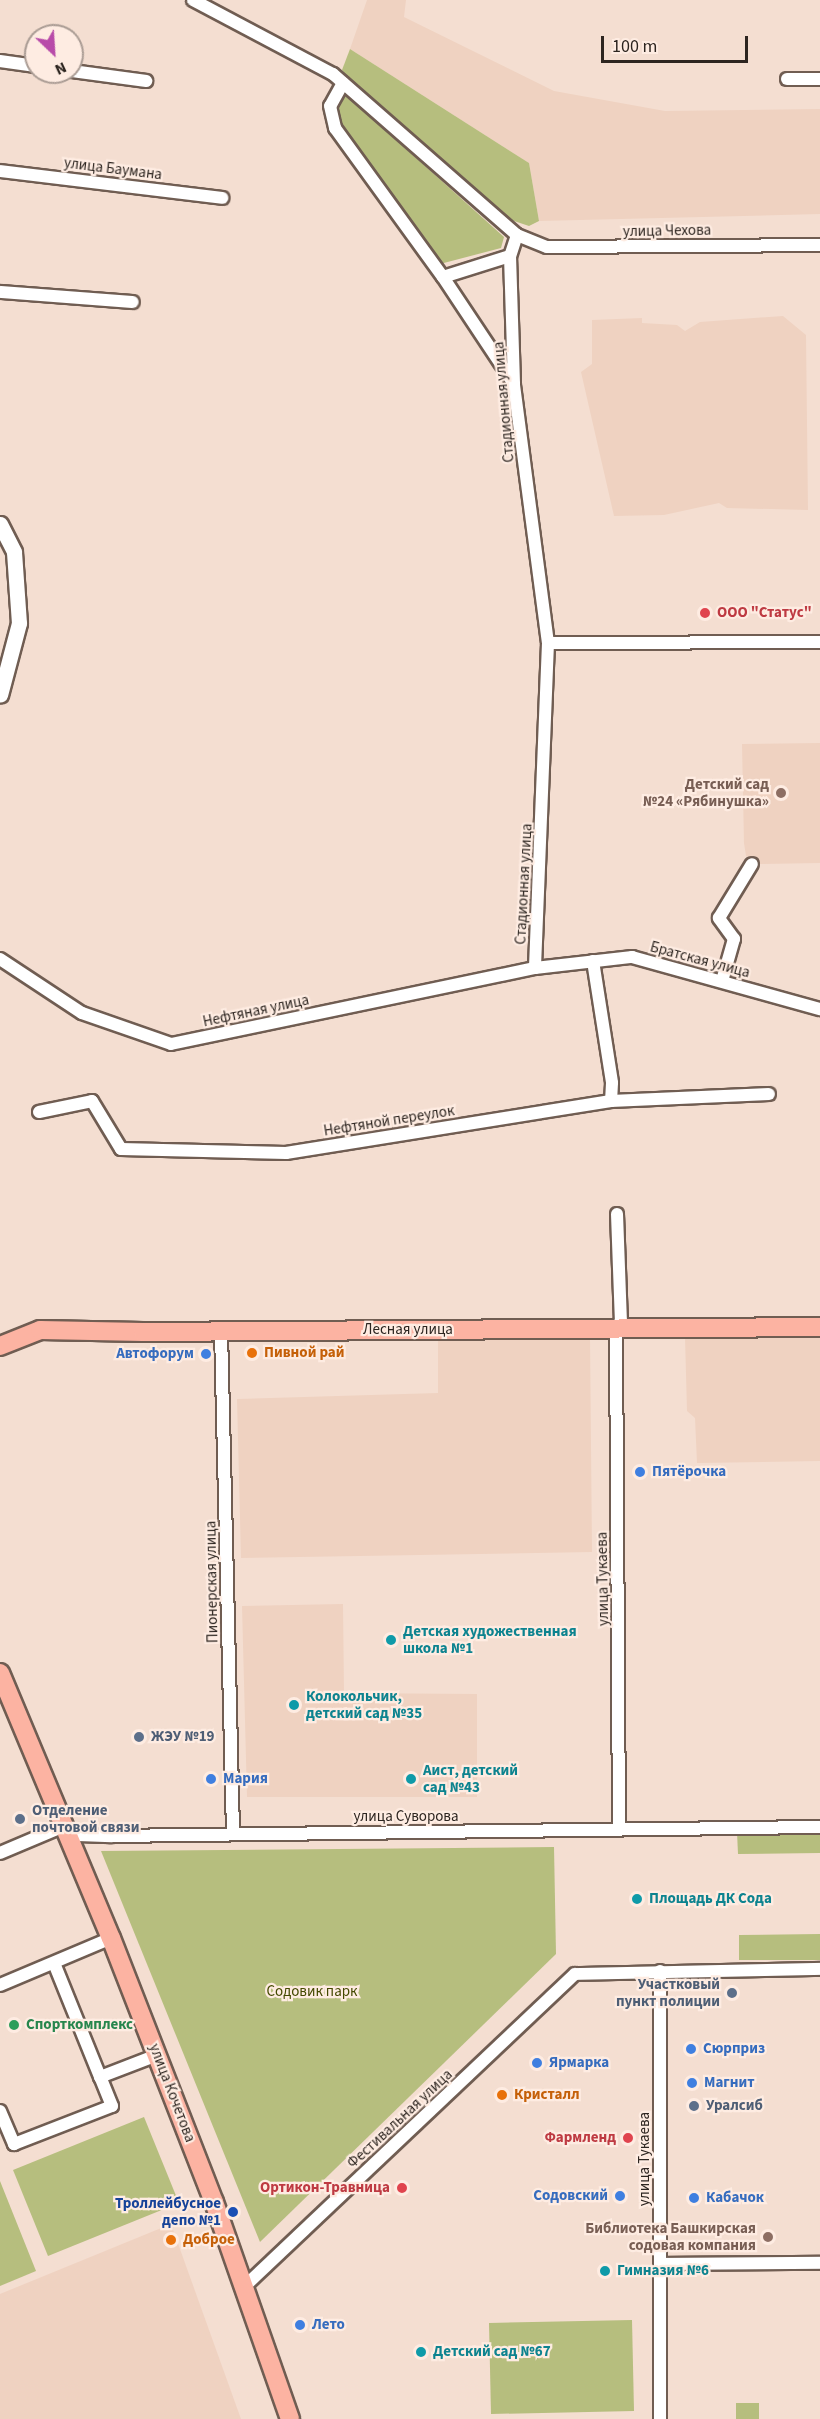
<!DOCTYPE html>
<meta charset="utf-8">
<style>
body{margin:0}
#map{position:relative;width:820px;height:2419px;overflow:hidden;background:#f4ded1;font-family:"Source Sans 3",sans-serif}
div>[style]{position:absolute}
.built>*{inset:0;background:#efd2c1}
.green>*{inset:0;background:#b6be7e}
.roads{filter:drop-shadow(2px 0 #705d52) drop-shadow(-2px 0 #705d52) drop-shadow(0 2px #705d52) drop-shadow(0 -2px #705d52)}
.minor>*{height:12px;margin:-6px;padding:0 6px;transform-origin:6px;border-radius:6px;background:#fff}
.tertiary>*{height:15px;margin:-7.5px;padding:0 7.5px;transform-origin:7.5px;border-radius:7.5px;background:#fff}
.primary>*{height:18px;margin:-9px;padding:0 9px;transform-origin:9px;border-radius:9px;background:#fcb3a2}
.dots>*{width:16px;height:16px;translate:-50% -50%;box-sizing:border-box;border:3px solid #feece2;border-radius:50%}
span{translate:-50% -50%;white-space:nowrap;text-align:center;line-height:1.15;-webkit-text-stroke:4.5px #feece2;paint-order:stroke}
.street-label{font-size:15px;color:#2d2520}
.health-label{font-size:15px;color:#be3a42;font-weight:700}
.left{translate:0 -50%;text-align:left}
.right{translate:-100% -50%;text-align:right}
.education-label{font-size:15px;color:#785e54;font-weight:700}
.food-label{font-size:15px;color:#c56008;font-weight:700}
.shop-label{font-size:15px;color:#366cbe;font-weight:700}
.culture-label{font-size:15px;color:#0d838f;font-weight:700}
.service-label{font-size:15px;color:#4e5e75;font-weight:700}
.park-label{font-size:15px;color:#444900}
.leisure-label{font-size:15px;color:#27864d;font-weight:700}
.transit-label{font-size:15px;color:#164399;font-weight:700}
.north{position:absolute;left:24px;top:24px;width:60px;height:60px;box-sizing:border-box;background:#feece2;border:2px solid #aa9c94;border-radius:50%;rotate:155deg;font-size:16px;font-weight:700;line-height:24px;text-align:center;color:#2d2520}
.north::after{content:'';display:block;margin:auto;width:21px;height:27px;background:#b84ba9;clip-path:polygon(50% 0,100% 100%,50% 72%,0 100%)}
.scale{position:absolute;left:601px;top:36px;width:147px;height:27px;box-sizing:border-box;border:3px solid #2d2520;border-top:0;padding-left:8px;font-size:18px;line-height:21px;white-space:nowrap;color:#2d2520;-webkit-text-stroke:4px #feece2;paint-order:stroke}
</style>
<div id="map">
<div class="built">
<i style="clip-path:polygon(367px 0,406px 0,404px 17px,554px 91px,665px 111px,820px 109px,820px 214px,539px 221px,529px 163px,350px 49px)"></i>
<i style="clip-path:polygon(783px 316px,806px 335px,808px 510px,727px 508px,719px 503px,664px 515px,614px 516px,581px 372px,592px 364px,592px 320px,642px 318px,642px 323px,677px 325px,685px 331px,700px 322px)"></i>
<i style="clip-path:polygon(820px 743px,820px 863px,759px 864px,746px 856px,744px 843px,742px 744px)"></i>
<i style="clip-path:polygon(590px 1337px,592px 1552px,241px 1558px,237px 1399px,438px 1393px,438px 1339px)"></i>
<i style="clip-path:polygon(685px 1337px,820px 1337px,820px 1461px,697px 1463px,695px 1418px,687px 1411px)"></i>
<i style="clip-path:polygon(343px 1604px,344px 1693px,477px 1694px,477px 1797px,247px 1797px,242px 1606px)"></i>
<i style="clip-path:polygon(171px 2224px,241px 2419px,0 2419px,0 2294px)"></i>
</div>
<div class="green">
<i style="clip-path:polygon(350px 49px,529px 163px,539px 221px,529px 226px,511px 220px,349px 79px,342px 70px)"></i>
<i style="clip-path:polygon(344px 93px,504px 237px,501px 248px,440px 264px,340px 127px,335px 111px)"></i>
<i style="clip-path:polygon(737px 1832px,820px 1832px,820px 1853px,738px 1854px)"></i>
<i style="clip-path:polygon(554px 1847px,556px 1954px,260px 2242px,101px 1851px)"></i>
<i style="clip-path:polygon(820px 1934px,820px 1960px,739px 1960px,739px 1935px)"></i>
<i style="clip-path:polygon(144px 2117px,179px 2203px,48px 2256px,13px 2170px)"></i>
<i style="clip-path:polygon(0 2181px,36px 2271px,0 2286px)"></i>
<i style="clip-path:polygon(632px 2320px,634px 2411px,491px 2414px,489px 2323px)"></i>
<i style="clip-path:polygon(736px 2403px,759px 2403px,759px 2419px,736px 2419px)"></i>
</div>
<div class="roads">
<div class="minor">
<i style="left:193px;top:0;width:158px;rotate:27.9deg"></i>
<i style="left:333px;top:74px;width:244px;rotate:41.2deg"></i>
<i style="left:517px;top:235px;width:22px;rotate:108deg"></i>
<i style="left:510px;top:256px;width:129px;rotate:88.2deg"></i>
<i style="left:514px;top:385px;width:260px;rotate:82.5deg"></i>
<i style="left:548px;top:643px;width:325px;rotate:92.3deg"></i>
<i style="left:0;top:61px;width:36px;rotate:8deg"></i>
<i style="left:72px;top:71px;width:75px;rotate:7.7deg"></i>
<i style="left:787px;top:79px;width:33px"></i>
<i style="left:343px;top:83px;width:26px;rotate:119deg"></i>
<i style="left:330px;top:106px;width:23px;rotate:77deg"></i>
<i style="left:335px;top:128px;width:184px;rotate:54.1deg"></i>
<i style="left:443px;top:277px;width:128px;rotate:56.4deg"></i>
<i style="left:0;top:171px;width:224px;rotate:6.9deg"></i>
<i style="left:517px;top:235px;width:32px;rotate:22deg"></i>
<i style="left:547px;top:247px;width:273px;rotate:-0.4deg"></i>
<i style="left:443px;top:277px;width:70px;rotate:-17.4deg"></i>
<i style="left:0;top:292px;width:133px;rotate:4.3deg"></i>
<i style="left:548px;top:643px;width:272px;rotate:-0.2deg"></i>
<i style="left:0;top:959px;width:98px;rotate:33.4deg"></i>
<i style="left:82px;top:1013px;width:94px;rotate:19.2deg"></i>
<i style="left:171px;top:1044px;width:372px;rotate:-11.8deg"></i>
<i style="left:535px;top:968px;width:98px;rotate:-6.5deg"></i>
<i style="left:632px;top:957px;width:195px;rotate:15.5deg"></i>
<i style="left:593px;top:961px;width:123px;rotate:81.1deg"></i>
<i style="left:612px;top:1083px;width:18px;rotate:93deg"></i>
<i style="left:722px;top:981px;width:44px;rotate:-74.1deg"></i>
<i style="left:734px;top:939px;width:26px;rotate:-126deg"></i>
<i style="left:719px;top:918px;width:63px;rotate:-58.6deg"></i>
<i style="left:39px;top:1112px;width:54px;rotate:-11.7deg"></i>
<i style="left:92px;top:1101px;width:56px;rotate:58.9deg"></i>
<i style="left:121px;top:1149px;width:165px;rotate:1.4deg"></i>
<i style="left:286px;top:1153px;width:329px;rotate:-9.1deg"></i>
<i style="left:611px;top:1101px;width:158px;rotate:-2.5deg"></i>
<i style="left:617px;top:1214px;width:107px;rotate:87.9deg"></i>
<i style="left:621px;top:1321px;width:9px;rotate:126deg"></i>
<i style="left:616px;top:1328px;width:501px;rotate:89.66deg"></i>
<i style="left:221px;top:1331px;width:502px;rotate:88.63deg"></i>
<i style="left:0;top:1853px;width:69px;rotate:-22.9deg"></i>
<i style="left:64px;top:1826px;width:17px;rotate:33deg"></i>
<i style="left:78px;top:1835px;width:34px;rotate:2deg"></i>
<i style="left:112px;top:1836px;width:708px;rotate:-0.73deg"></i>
<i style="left:54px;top:1963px;width:123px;rotate:68deg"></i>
<i style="left:660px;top:1971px;width:448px;rotate:90deg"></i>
<i style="left:0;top:1985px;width:121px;rotate:-22.9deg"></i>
<i style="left:0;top:2111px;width:36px;rotate:67deg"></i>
<i style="left:14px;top:2144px;width:105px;rotate:-21.2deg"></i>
<i style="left:112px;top:2106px;width:31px;rotate:-112deg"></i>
<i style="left:100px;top:2077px;width:61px;rotate:-21.1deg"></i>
<i style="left:661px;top:2264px;width:159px;rotate:-0.4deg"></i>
<i style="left:245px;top:2286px;width:454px;rotate:-43.4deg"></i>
<i style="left:575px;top:1974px;width:245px;rotate:-1.2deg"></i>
</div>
<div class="tertiary">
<i style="left:0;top:524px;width:31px;rotate:63deg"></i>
<i style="left:14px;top:552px;width:71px;rotate:86deg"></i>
<i style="left:19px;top:623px;width:74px;rotate:104.8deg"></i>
</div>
<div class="primary">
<i style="left:0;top:1346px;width:43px;rotate:-21.8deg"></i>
<i style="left:40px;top:1330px;width:103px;rotate:1.1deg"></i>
<i style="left:143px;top:1332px;width:677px;rotate:-0.42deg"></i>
<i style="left:0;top:1673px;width:287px;rotate:67.3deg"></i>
<i style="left:111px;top:1938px;width:283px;rotate:68.7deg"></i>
<i style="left:214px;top:2202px;width:230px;rotate:70.7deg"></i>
</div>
</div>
<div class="dots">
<i style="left:705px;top:613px;background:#e0444e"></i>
<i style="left:781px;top:793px;background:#8d6e63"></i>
<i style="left:252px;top:1353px;background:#e8710a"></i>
<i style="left:206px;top:1354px;background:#3f7fe0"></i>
<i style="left:640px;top:1472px;background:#3f7fe0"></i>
<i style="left:391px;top:1640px;background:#0f9aa8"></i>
<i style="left:294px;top:1705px;background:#0f9aa8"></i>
<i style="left:139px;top:1737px;background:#5c6f8a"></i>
<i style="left:211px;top:1779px;background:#3f7fe0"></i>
<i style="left:411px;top:1779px;background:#0f9aa8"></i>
<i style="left:20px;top:1819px;background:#5c6f8a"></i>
<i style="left:637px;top:1899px;background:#0f9aa8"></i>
<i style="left:732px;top:1993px;background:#5c6f8a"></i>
<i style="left:14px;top:2025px;background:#2e9e5b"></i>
<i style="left:691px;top:2049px;background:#3f7fe0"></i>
<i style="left:537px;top:2063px;background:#3f7fe0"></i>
<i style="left:692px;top:2083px;background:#3f7fe0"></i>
<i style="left:502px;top:2095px;background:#e8710a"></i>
<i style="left:694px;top:2106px;background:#5c6f8a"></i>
<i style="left:628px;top:2138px;background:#e0444e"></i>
<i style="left:402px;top:2188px;background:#e0444e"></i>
<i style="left:620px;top:2196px;background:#3f7fe0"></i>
<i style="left:694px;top:2198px;background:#3f7fe0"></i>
<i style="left:233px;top:2212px;background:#1a4fb4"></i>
<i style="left:768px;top:2237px;background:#8d6e63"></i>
<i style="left:171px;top:2240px;background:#e8710a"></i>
<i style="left:605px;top:2271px;background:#0f9aa8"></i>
<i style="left:300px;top:2325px;background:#3f7fe0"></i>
<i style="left:421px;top:2352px;background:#0f9aa8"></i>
</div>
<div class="street-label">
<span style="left:113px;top:169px;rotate:7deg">улица Баумана</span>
<span style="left:667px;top:231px;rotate:-1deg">улица Чехова</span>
<span style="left:504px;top:402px;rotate:-95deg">Стадионная улица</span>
<span style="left:524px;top:884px;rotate:-87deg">Стадионная улица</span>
<span style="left:700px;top:960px;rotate:15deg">Братская улица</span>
<span style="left:256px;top:1011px;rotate:-12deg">Нефтяная улица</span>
<span style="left:389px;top:1121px;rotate:-9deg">Нефтяной переулок</span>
<span style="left:408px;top:1330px">Лесная улица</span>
<span style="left:603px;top:1579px;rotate:-91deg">улица Тукаева</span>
<span style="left:212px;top:1582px;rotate:-91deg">Пионерская улица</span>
<span style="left:406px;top:1817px">улица Суворова</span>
<span style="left:172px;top:2093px;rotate:69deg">улица Кочетова</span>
<span style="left:400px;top:2119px;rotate:-43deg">Фестивальная улица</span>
<span style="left:645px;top:2159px;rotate:-90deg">улица Тукаева</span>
</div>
<div class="health-label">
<span class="left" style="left:717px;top:613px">ООО "Статус"</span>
<span class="right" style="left:616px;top:2138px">Фармленд</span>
<span class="right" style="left:390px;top:2188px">Ортикон-Травница</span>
</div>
<div class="education-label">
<span class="right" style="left:769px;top:793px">Детский сад<br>№24 «Рябинушка»</span>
<span class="right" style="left:756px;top:2237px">Библиотека Башкирская<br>содовая компания</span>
</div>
<div class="food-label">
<span class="left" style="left:264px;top:1353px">Пивной рай</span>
<span class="left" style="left:514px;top:2095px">Кристалл</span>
<span class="left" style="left:183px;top:2240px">Доброе</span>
</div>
<div class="shop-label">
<span class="right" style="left:194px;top:1354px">Автофорум</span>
<span class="left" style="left:652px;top:1472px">Пятёрочка</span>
<span class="left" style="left:223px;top:1779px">Мария</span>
<span class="left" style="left:703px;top:2049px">Сюрприз</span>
<span class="left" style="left:549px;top:2063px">Ярмарка</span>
<span class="left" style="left:704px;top:2083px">Магнит</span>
<span class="right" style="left:608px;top:2196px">Содовский</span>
<span class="left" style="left:706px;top:2198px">Кабачок</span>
<span class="left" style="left:312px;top:2325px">Лето</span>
</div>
<div class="culture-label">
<span class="left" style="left:403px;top:1640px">Детская художественная<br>школа №1</span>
<span class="left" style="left:306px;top:1705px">Колокольчик,<br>детский сад №35</span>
<span class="left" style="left:423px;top:1779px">Аист, детский<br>сад №43</span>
<span class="left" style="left:649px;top:1899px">Площадь ДК Сода</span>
<span class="left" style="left:617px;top:2271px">Гимназия №6</span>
<span class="left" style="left:433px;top:2352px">Детский сад №67</span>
</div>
<div class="service-label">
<span class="left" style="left:151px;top:1737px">ЖЭУ №19</span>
<span class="left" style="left:32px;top:1819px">Отделение<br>почтовой связи</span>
<span class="right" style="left:720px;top:1993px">Участковый<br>пункт полиции</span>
<span class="left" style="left:706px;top:2106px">Уралсиб</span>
</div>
<div class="park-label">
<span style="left:312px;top:1992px">Содовик парк</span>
</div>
<div class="leisure-label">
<span class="left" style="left:26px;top:2025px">Спорткомплекс</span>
</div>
<div class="transit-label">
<span class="right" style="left:221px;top:2212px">Троллейбусное<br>депо №1</span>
</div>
<div class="north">N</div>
<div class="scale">100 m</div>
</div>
